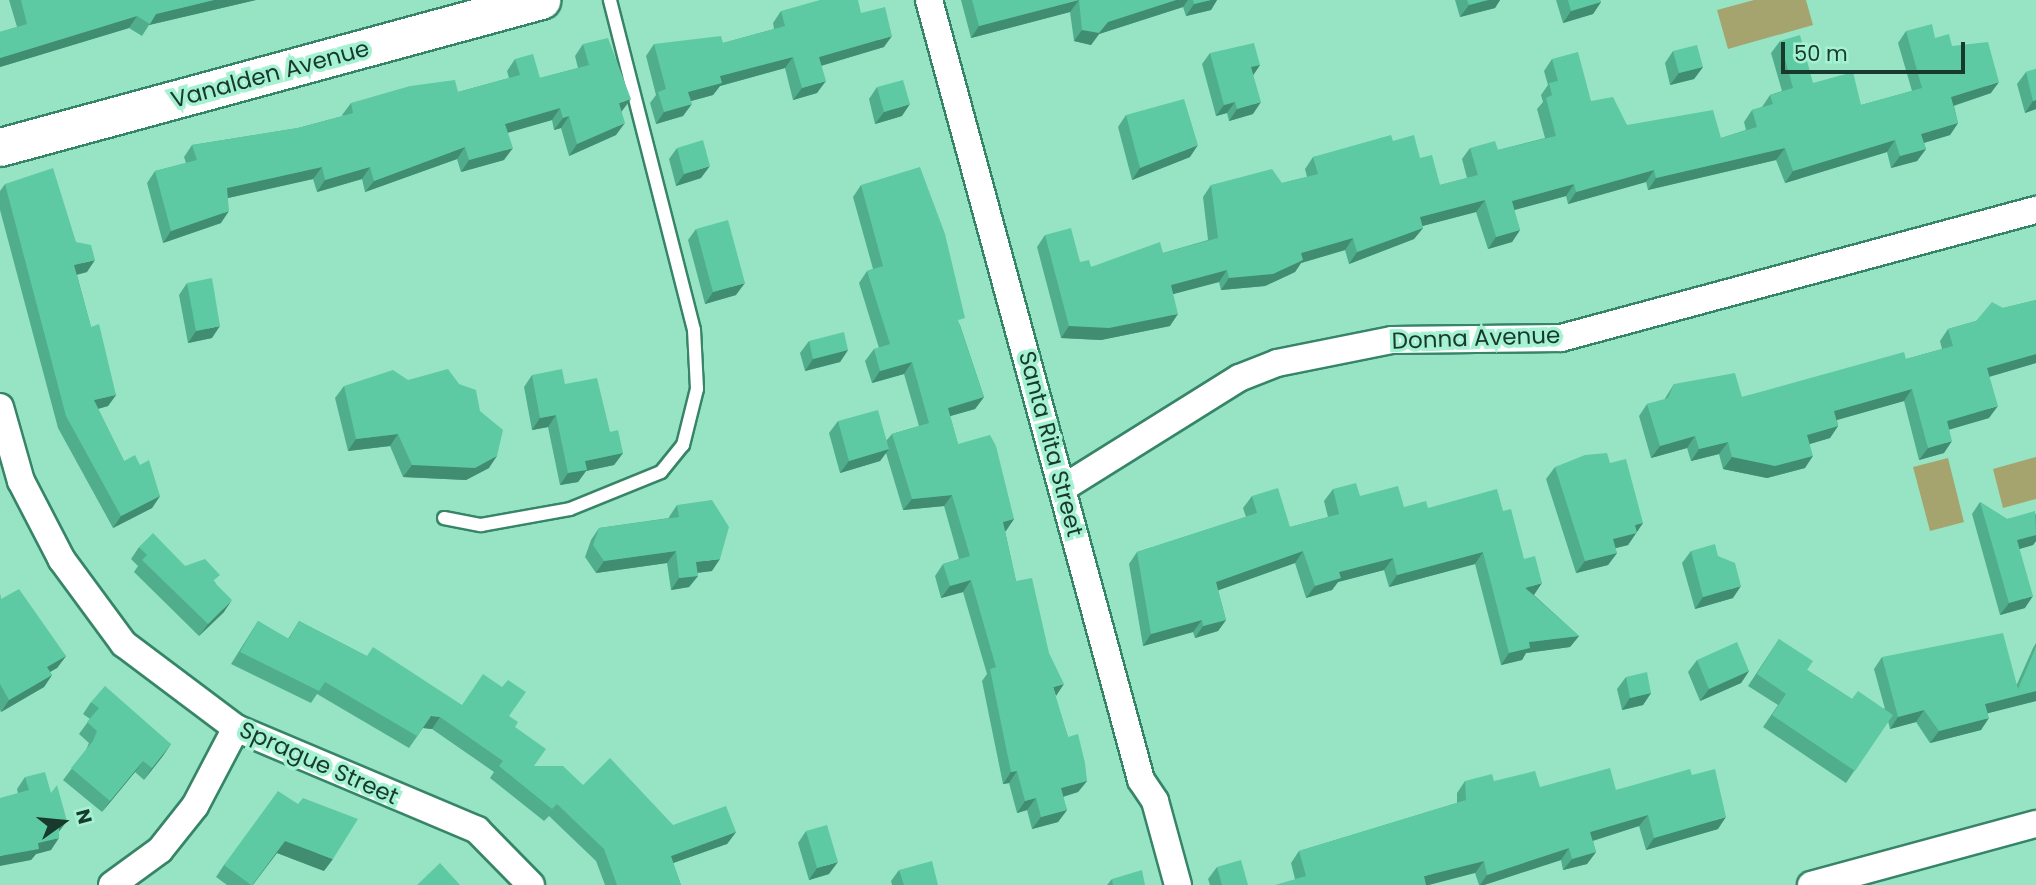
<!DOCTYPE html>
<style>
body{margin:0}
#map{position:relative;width:2036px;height:885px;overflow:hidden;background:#97e4c5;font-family:Poppins,sans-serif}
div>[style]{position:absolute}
.green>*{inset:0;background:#a5a46e}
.roads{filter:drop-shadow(2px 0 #378569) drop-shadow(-2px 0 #378569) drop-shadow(0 2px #378569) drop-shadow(0 -2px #378569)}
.service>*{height:12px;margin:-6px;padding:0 6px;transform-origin:6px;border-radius:6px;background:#fff}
.minor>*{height:26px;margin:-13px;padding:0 13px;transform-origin:13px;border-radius:13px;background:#fff}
.secondary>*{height:37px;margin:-18.5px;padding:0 18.5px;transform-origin:18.5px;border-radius:18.5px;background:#fff}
.wall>*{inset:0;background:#50ae8c}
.shaded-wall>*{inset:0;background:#418d72}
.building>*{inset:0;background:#5dcaa3}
span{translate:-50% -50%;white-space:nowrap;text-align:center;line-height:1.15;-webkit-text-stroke:7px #a4f2d2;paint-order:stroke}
.street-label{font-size:23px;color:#18392d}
.north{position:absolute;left:28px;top:787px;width:70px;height:70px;-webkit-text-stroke:5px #a4f2d2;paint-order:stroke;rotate:75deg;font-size:19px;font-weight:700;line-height:28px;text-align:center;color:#18392d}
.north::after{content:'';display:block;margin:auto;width:24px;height:32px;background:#18392d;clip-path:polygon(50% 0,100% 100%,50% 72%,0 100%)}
.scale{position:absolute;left:1781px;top:42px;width:184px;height:32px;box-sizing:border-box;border:4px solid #18392d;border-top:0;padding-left:9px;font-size:21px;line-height:24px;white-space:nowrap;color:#18392d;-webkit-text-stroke:5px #a4f2d2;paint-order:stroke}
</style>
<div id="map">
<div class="green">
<i style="clip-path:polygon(1754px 0,1806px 0,1813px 25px,1728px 49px,1717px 10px)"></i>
<i style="clip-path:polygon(2036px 457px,2036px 499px,2003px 508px,1993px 469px)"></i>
<i style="clip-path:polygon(1948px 458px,1964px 522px,1930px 531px,1913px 467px)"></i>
</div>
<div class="roads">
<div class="service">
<i style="left:444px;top:518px;width:38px;rotate:11deg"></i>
<i style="left:481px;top:525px;width:90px;rotate:-10.2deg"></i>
<i style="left:570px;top:509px;width:98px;rotate:-22.1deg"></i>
<i style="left:661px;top:472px;width:35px;rotate:-51deg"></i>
<i style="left:683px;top:445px;width:58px;rotate:-76deg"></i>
<i style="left:697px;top:389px;width:59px;rotate:-92.9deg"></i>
<i style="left:694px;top:330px;width:341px;rotate:-104.3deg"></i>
</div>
<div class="minor">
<i style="left:929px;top:0;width:808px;rotate:74.79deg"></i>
<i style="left:1141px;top:780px;width:25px;rotate:56deg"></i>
<i style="left:1155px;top:801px;width:87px;rotate:74.7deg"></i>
<i style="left:0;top:407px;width:77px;rotate:74.2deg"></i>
<i style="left:21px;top:481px;width:89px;rotate:62.6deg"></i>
<i style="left:62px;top:560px;width:104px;rotate:53.6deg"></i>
<i style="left:124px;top:644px;width:140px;rotate:36.9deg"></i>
<i style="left:236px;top:728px;width:262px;rotate:22.9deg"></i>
<i style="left:477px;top:830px;width:77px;rotate:45.5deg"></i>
<i style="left:1063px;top:488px;width:208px;rotate:-32deg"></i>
<i style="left:1239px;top:378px;width:41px;rotate:-21.5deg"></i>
<i style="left:1277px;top:363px;width:117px;rotate:-11.3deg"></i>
<i style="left:1392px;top:340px;width:169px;rotate:-0.7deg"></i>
<i style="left:1561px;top:338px;width:492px;rotate:-15.1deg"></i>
<i style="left:112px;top:885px;width:59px;rotate:-36.1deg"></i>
<i style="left:160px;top:850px;width:56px;rotate:-51.5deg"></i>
<i style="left:195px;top:806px;width:88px;rotate:-62.3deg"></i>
<i style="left:1811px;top:885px;width:233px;rotate:-15.2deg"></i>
</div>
<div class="secondary">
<i style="left:0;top:147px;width:561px;rotate:-15.2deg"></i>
</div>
</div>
<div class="wall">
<i style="clip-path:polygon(9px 0,256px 0,149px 25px,142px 36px,129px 28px,0 67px,0 32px,17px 27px)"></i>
<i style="clip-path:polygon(961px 0,1217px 0,1211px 10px,1186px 16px,1183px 7px,1099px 34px,1091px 45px,1074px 41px,1070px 12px,971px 38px)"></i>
<i style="clip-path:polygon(1455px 0,1500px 0,1495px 8px,1460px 17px)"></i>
<i style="clip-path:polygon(1556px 0,1600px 0,1601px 2px,1593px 14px,1563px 23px)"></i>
<i style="clip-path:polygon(781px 11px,861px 13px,884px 47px,821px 66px,817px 93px,793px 100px,785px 68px,720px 86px,713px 95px,691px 101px,683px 116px,656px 124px,650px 103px,656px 95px,646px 56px,654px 44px,723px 43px,774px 29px,773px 23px)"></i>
<i style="clip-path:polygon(1906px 31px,1935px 38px,1952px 46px,1991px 93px,1954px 106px,1958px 123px,1950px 135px,1924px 143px,1926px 149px,1917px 161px,1891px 168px,1887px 152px,1785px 183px,1776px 160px,1648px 190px,1646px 182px,1568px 204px,1566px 196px,1514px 210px,1520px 230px,1512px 242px,1488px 249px,1476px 212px,1422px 226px,1423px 228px,1414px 239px,1349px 264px,1345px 250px,1301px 263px,1295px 272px,1265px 286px,1221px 290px,1219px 282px,1173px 294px,1170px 326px,1101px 340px,1061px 338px,1037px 247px,1045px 235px,1080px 262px,1091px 267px,1163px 253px,1208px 240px,1203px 197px,1211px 185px,1282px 183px,1307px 177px,1305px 169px,1313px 157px,1393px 141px,1420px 158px,1440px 185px,1467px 178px,1462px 159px,1470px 148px,1498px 150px,1545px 138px,1537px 109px,1543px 102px,1541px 95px,1548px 85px,1544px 71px,1552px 59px,1591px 101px,1627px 125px,1721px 138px,1746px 130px,1744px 122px,1752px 110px,1762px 107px,1770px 95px,1782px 91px,1771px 53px,1780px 41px,1813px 83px,1861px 105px,1912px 91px,1898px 43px)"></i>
<i style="clip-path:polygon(583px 44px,622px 111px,616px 135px,569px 156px,561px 128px,554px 130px,552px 120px,508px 132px,504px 160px,461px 172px,457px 159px,365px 192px,362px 179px,317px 192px,313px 179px,228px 198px,221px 223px,163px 243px,147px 183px,155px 171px,186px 163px,184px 157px,192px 145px,298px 128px,343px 116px,342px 115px,351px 103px,458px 92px,509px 78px,507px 71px,515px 59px,540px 78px,578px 68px,575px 56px)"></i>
<i style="clip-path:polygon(1673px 51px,1703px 67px,1694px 79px,1670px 85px,1665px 63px)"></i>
<i style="clip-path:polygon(1210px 53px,1260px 65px,1253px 75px,1253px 114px,1229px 121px,1227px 113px,1216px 116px,1202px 64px)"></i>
<i style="clip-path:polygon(2036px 69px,2036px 109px,2025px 113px,2017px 84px,2026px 72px)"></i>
<i style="clip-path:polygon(877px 87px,902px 116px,875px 124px,869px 99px)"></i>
<i style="clip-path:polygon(1126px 115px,1190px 157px,1132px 180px,1118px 127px)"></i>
<i style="clip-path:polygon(677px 148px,701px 178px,676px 186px,669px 159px)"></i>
<i style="clip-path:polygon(5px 184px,76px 242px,87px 272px,77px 275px,91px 327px,116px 395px,108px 406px,98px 409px,124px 461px,140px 465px,160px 496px,152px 508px,113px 528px,58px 428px,0 210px,0 191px)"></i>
<i style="clip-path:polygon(861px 185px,960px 325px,984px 397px,975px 409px,950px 416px,958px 444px,1014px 519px,1005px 531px,1016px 581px,1055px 696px,1068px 737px,1087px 781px,1078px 792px,1063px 797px,1067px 810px,1058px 822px,1032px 829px,1027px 810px,1017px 813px,1009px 783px,1003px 784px,982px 681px,987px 674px,963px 592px,941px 598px,935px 576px,943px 564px,959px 559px,944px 506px,903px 510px,886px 453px,880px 461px,840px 473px,829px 433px,838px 421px,886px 441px,892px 434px,919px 426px,904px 374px,872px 383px,865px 361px,874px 349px,879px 348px,859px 283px,867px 271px,873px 269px,853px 197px)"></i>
<i style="clip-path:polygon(696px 229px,736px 295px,705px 304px,688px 240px)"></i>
<i style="clip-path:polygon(187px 283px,212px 338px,188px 343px,179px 295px)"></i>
<i style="clip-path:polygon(2036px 300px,2036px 363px,1989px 377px,1989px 418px,1949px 429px,1944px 453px,1919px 460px,1904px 401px,1837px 420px,1838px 426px,1830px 438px,1810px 444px,1805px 468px,1767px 478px,1723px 469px,1719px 454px,1691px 461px,1687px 448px,1651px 458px,1639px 416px,1647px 404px,1664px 400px,1674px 384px,1742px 397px,1906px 359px,1942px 349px,1940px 341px,1948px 329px,1976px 321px,2003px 308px)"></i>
<i style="clip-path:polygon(809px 341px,848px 350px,840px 362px,805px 371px,800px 353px)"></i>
<i style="clip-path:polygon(532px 375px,565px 384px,610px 432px,623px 453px,614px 465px,586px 471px,578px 482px,560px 485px,548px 427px,532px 430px,524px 387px)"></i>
<i style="clip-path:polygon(344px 386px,489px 468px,466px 480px,403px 477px,390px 446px,348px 451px,335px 398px)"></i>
<i style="clip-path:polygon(1610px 463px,1643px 523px,1628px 545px,1615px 548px,1617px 553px,1608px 565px,1576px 573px,1546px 479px,1555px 467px)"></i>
<i style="clip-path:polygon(1333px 489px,1404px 507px,1503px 511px,1534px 595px,1579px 636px,1570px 647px,1526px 653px,1522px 660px,1501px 665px,1475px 564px,1389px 587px,1384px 570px,1338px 582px,1332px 590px,1306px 598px,1295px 563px,1218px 590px,1226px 620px,1218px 631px,1195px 638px,1193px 632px,1143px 646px,1129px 564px,1137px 552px,1246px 517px,1243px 508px,1252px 496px,1290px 527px,1328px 517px,1324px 501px)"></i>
<i style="clip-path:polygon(1980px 502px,2007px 519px,2036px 514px,2036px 541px,2033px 545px,2019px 549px,2025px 608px,2000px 615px,1972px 514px)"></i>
<i style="clip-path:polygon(677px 505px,712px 571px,697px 573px,698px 576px,689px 587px,671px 590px,667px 563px,596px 573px,585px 557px,591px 540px,599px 528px,669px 518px,669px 517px)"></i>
<i style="clip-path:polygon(139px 547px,185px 566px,215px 582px,224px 612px,199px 636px,134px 572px,138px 566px,131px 559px)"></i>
<i style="clip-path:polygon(1691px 551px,1718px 556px,1733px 598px,1695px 609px,1682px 563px)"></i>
<i style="clip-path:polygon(0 594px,1px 599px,66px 656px,57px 668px,50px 672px,52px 675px,44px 687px,1px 712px,0 710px)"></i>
<i style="clip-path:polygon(258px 621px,288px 639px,299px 621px,461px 705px,509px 716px,534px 766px,583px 785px,673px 825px,736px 832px,727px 844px,673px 863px,681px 885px,605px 885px,596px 861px,549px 816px,544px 821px,490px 778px,494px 772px,432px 729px,423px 728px,409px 748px,317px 694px,311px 703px,231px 664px)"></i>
<i style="clip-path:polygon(1779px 639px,1807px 670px,1852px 699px,1885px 709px,1874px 669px,1882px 657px,2017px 684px,2033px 648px,2036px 643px,2036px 701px,1988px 713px,1981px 730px,1930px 743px,1916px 722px,1890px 729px,1888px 721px,1846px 783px,1763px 727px,1778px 705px,1748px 686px)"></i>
<i style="clip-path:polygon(1697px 660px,1749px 671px,1741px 683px,1700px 701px,1688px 672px)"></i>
<i style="clip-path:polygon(1626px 677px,1651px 693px,1643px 705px,1622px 710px,1617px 689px)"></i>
<i style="clip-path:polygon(91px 702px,171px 744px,144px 780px,135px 772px,102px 812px,63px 780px,86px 750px,89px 743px,79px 734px,90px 719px,83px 714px)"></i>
<i style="clip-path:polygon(1692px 775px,1718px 829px,1646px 850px,1639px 826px,1593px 841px,1596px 852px,1587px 864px,1563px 870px,1561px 860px,1484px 885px,1479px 885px,1475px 873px,1295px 879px,1291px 863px,1299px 851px,1457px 803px,1457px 793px,1465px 781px,1494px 781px,1540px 787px,1616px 790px)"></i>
<i style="clip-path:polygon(25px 777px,59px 832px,51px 850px,36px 854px,31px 860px,17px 789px)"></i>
<i style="clip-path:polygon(298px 804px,324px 871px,277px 853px,253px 885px,227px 885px,216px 877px,224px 865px)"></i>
<i style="clip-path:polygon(806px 831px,829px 874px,809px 880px,798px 843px)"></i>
<i style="clip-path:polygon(1217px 867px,1248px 885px,1210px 885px,1208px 879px)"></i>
<i style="clip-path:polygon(899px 870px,938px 885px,892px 885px,891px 881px)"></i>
<i style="clip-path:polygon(1112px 879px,1145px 885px,1107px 885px)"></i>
</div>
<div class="shaded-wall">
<i style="clip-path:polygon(214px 0,256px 0,149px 25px,156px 14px)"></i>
<i style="clip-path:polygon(1079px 0,1070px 12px,971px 38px,979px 26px)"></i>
<i style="clip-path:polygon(1176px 0,1188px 0,1183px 7px,1099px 34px,1091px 45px,1074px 41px,1082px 30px)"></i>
<i style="clip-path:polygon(1211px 0,1217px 0,1211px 10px,1186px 16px,1194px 4px)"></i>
<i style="clip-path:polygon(1488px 0,1500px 0,1495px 8px,1460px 17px,1469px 5px)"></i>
<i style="clip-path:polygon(1601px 2px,1593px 14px,1563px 23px,1571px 11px)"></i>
<i style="clip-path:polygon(137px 16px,129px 28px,0 67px,0 58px)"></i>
<i style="clip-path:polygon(892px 36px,884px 47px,810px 69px,819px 57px)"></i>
<i style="clip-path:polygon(793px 57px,785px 68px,720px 86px,713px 95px,680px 104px,688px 92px,720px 76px)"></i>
<i style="clip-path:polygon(1260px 65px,1252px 77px,1251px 67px)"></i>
<i style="clip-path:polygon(1703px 67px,1694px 79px,1670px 85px,1679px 73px)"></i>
<i style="clip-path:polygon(826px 81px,817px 93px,793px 100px,802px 88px)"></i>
<i style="clip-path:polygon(1999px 82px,1991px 93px,1943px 109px,1951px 97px)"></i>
<i style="clip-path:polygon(631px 99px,622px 111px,611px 114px,619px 103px)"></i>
<i style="clip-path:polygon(2036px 100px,2036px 109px,2025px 113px,2033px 101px)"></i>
<i style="clip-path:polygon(1235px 102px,1227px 113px,1216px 116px,1224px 105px)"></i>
<i style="clip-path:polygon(1261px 102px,1253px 114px,1229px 121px,1237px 109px)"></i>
<i style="clip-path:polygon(692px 104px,683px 116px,656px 124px,664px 112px)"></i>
<i style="clip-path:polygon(910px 104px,902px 116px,875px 124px,884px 112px)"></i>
<i style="clip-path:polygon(560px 108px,552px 120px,497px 136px,505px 124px)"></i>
<i style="clip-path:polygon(569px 116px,561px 128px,554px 130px,563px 118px)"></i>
<i style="clip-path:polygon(625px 123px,616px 135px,569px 156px,577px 144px)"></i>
<i style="clip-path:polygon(1958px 123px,1950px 135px,1913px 146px,1921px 134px)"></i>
<i style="clip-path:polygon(1895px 140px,1887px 152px,1785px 183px,1793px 171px)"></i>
<i style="clip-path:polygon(1198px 145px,1190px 157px,1132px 180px,1140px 168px)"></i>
<i style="clip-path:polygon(465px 147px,457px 159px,365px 192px,374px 181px)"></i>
<i style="clip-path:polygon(513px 148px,504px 160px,461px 172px,469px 160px)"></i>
<i style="clip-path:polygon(1785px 148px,1776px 160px,1648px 190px,1656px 178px)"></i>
<i style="clip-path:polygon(1926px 149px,1917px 161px,1891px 168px,1900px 156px)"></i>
<i style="clip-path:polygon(710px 166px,701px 178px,676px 186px,684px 174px)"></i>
<i style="clip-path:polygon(322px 167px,313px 179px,219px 200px,227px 188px)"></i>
<i style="clip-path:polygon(370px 167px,362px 179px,317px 192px,325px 180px)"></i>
<i style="clip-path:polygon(1654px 170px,1646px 182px,1568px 204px,1576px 192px)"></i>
<i style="clip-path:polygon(1574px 184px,1566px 196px,1503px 213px,1512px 201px)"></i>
<i style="clip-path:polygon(1485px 200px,1476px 212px,1411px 229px,1420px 217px)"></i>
<i style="clip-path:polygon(229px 211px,221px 223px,163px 243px,171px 231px)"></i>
<i style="clip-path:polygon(1423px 228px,1414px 239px,1349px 264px,1357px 252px)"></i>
<i style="clip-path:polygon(1520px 230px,1512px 242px,1488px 249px,1496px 237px)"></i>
<i style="clip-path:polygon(1353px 238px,1345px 250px,1301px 263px,1295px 272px,1265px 286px,1221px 290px,1229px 278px,1301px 253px)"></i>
<i style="clip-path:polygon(95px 260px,87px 272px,66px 277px,74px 265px)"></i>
<i style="clip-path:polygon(1227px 270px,1219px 282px,1162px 297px,1171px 285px)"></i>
<i style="clip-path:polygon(745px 283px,736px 295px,705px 304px,713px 292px)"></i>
<i style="clip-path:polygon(1178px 314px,1170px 326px,1101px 340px,1061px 338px,1069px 326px)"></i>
<i style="clip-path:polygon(220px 326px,212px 338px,188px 343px,196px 331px)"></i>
<i style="clip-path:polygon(848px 350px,840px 362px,805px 371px,813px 359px)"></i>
<i style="clip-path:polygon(2036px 354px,2036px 363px,1978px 380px,1987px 368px)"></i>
<i style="clip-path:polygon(912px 362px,904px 374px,872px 383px,880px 371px)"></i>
<i style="clip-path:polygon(1912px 389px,1904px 401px,1826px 423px,1834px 411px)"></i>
<i style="clip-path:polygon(116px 395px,108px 406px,86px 412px,94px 400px)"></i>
<i style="clip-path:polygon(984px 397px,975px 409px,940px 419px,948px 408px)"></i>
<i style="clip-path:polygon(1998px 406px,1989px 418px,1938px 433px,1947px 421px)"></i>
<i style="clip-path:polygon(556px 415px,548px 427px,532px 430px,540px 418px)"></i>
<i style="clip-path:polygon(1838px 426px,1830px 438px,1799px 447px,1807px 435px)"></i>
<i style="clip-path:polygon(398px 434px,390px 446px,348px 451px,356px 439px)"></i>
<i style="clip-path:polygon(1695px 436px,1687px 448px,1651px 458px,1660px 446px)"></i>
<i style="clip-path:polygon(1952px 441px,1944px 453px,1919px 460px,1928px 448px)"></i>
<i style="clip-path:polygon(1728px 442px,1719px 454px,1691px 461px,1699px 449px)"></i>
<i style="clip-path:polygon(889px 449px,880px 461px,840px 473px,849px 461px)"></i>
<i style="clip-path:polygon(623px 453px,614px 465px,586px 471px,578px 482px,560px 485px,568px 473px,585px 461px)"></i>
<i style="clip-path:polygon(497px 456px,489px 468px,466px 480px,403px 477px,412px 465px)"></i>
<i style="clip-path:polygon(1813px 456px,1805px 468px,1767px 478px,1723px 469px,1732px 457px)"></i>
<i style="clip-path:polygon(952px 495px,944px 506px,903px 510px,912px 499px)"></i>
<i style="clip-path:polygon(160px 496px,152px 508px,113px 528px,121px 516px)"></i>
<i style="clip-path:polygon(1014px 519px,1006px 531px,995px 534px,1003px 522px)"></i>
<i style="clip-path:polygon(1643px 523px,1628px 545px,1605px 551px,1613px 539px,1635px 525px)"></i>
<i style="clip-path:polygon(2036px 535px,2036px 541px,2033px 545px,2009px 552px,2017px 540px)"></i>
<i style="clip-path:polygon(676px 551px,667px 563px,596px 573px,604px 561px)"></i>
<i style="clip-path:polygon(1303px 551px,1295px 563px,1208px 594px,1216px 582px)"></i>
<i style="clip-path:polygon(1483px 552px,1475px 564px,1389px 587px,1397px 575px)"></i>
<i style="clip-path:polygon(1617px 553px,1608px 565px,1576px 573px,1585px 561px)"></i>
<i style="clip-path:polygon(1393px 558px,1384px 570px,1338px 582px,1332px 590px,1306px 598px,1315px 586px,1339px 572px)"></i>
<i style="clip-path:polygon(720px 559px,712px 571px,687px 574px,696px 562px)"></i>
<i style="clip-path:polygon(698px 576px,689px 587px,671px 590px,679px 578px)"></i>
<i style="clip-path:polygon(971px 580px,963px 592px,941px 598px,950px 586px)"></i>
<i style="clip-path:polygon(1542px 583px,1534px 595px,1525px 588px)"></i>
<i style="clip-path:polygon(1741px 586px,1733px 598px,1695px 609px,1703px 597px)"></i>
<i style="clip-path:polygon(2033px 596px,2025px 608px,2000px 615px,2009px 603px)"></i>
<i style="clip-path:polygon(232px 600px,224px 612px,199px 636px,208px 624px)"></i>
<i style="clip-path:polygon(1202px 620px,1193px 632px,1143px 646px,1151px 634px)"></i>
<i style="clip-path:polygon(1226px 620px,1218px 631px,1195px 638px,1203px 626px)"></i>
<i style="clip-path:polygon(1579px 636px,1570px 647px,1526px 653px,1522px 660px,1501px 665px,1509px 653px,1529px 642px)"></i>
<i style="clip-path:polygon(66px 656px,57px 668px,39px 678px,47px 667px)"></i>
<i style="clip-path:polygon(1749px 671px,1741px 683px,1700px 701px,1709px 689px)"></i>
<i style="clip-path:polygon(52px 675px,44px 687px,1px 712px,9px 700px)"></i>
<i style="clip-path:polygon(1064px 684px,1056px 696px,1053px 687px)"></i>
<i style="clip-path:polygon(2036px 691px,2036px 701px,1977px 716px,1985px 704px)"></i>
<i style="clip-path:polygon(1651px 693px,1643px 705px,1622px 710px,1630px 698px)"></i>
<i style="clip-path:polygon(1924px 710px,1916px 722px,1890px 729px,1898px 717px)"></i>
<i style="clip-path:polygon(431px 716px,440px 717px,432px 729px,423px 728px)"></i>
<i style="clip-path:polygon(1989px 718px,1981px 730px,1930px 743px,1939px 731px)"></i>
<i style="clip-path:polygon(171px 744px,163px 756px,144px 780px,152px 768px)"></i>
<i style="clip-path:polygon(143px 761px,135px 772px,102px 812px,110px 801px)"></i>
<i style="clip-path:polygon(1017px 771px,1009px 783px,1003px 784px,1011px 772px)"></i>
<i style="clip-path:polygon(1087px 781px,1078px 792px,1052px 800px,1061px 788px)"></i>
<i style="clip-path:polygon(1036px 798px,1027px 810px,1017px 813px,1025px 801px)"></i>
<i style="clip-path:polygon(1067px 810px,1058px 822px,1032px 829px,1041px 817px)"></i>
<i style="clip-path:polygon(1648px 815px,1639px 826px,1582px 844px,1590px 832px)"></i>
<i style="clip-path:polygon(1726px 817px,1718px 829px,1646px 850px,1654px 838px)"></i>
<i style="clip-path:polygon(67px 821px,58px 833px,59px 823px)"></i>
<i style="clip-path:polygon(736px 832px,727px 844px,662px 867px,671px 856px)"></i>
<i style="clip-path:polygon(59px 838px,51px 850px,36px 854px,31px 860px,0 866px,0 856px,38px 843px)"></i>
<i style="clip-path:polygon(285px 841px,333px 859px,324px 871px,277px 853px,252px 885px)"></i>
<i style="clip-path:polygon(1569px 848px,1561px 860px,1484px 885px,1480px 885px,1487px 875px)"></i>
<i style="clip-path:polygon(1596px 852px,1587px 864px,1563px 870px,1572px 859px)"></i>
<i style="clip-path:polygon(1484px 861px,1475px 873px,1429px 885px,1418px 885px,1424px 876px)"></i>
<i style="clip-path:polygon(838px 862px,829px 874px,809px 880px,817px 868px)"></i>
</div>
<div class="building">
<i style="clip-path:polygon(21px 0,214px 0,156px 14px,150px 24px,137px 16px,0 58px,0 32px,27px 24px)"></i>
<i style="clip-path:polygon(820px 0,858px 0,861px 13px,885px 7px,892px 36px,819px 57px,826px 81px,802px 88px,793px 57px,720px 76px,722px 83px,688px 92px,692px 104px,664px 112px,658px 92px,666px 89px,654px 44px,721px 36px,723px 43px,785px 26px,781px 11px)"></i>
<i style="clip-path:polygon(972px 0,1176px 0,1108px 22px,1099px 33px,1082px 30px,1079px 0,979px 26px)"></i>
<i style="clip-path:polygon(1193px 0,1211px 0,1194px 4px)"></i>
<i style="clip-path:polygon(1467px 0,1488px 0,1469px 5px)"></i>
<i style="clip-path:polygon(1568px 0,1600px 0,1601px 2px,1571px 11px)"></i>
<i style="clip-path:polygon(1932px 24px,1935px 38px,1949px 34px,1952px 46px,1988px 42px,1999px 82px,1951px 97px,1958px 123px,1921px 134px,1926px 149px,1900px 156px,1895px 140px,1793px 171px,1785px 148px,1656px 178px,1654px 170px,1576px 192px,1574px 184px,1512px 201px,1520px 230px,1496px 237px,1485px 200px,1420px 217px,1423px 228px,1357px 252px,1353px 238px,1301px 253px,1303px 260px,1273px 274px,1229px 278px,1227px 270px,1171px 285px,1178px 314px,1109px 328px,1069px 326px,1045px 235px,1071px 228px,1080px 262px,1089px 260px,1091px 267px,1160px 242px,1163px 253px,1218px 238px,1211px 185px,1272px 169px,1282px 183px,1318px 174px,1313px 157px,1391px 135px,1393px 141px,1414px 135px,1420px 158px,1432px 155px,1440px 185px,1478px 175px,1470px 148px,1495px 141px,1498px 150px,1556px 136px,1546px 98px,1552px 95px,1549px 83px,1558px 81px,1552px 59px,1578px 52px,1591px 101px,1613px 97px,1627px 125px,1713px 110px,1721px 138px,1757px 127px,1752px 110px,1773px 104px,1770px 95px,1793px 88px,1780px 41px,1800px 35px,1813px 83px,1853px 72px,1861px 105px,1922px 88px,1906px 31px)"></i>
<i style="clip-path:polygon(608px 38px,631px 99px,619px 103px,625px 123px,577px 144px,569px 116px,563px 118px,560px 108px,505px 124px,513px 148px,469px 160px,465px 147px,374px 181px,370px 167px,325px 180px,322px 167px,227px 188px,229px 211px,171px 231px,155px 171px,197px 160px,192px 145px,298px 128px,353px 113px,351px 103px,410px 86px,455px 80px,458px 92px,520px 75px,515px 59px,533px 54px,540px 78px,589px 65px,583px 44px)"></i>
<i style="clip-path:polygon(1254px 43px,1260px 65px,1251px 67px,1261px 102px,1237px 109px,1235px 102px,1224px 105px,1210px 53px)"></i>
<i style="clip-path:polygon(1697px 45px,1703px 67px,1679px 73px,1673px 51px)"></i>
<i style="clip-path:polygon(2036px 69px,2036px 100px,2033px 101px,2026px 72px)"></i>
<i style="clip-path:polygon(903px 80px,910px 104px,884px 112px,877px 87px)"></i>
<i style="clip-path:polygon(1184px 99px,1198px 145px,1140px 168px,1126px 115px)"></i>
<i style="clip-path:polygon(703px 140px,710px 166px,684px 174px,677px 148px)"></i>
<i style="clip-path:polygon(920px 167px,945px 234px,965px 318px,958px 320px,984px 397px,948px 408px,958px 444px,990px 435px,996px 446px,1014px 519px,1003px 522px,1016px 581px,1032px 578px,1049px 653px,1064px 684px,1053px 687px,1068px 737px,1078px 734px,1085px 763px,1087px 781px,1061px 788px,1067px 810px,1041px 817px,1036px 798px,1025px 801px,1017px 771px,1011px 772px,990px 669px,996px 667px,971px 580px,950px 586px,943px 564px,970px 556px,952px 495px,912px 499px,892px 434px,929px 423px,912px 362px,880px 371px,874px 349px,890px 344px,867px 271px,883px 266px,861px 185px)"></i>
<i style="clip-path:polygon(53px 168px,76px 242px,91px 245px,95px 260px,74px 265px,91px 327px,99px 324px,116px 395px,94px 400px,124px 461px,135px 455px,140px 465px,149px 460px,160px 496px,121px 516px,66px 416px,5px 184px)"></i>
<i style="clip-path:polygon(728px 220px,745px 283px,713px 292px,696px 229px)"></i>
<i style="clip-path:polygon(212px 278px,220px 326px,196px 331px,187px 283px)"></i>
<i style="clip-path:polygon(2036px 300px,2036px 354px,1987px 368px,1998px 406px,1947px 421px,1952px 441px,1928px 448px,1912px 389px,1834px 411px,1838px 426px,1807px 435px,1813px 456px,1775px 466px,1732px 457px,1728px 442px,1699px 449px,1695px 436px,1660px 446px,1647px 404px,1668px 398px,1674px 384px,1735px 373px,1742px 397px,1904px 352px,1906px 359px,1953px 346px,1948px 329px,1976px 321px,1992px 302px,2003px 308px)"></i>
<i style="clip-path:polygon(844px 332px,848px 350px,813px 359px,809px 341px)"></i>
<i style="clip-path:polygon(448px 369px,459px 384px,476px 390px,480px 411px,503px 430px,497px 456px,475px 468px,412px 465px,398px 434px,356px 439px,344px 386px,393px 370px,408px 380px)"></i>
<i style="clip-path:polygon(562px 369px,565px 384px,597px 378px,610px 432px,618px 430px,623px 453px,585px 461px,587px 470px,568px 473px,556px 415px,540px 418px,532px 375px)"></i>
<i style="clip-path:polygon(878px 410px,889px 449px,849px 461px,838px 421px)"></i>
<i style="clip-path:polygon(1607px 453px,1610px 463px,1626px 459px,1643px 523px,1635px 525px,1637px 533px,1613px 539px,1617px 553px,1585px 561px,1555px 467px,1585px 455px)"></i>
<i style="clip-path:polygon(1356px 483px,1360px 496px,1398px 486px,1404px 507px,1426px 501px,1428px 508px,1497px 489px,1503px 511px,1511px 509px,1524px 559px,1535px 556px,1542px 583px,1525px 588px,1579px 636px,1529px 642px,1530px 648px,1509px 653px,1483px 552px,1397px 575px,1393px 558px,1339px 572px,1341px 578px,1315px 586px,1303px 551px,1216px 582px,1226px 620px,1203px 626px,1202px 620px,1151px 634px,1137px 552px,1257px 513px,1252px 496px,1278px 488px,1290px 527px,1339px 514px,1333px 489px)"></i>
<i style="clip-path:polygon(712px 500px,729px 527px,720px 559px,696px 562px,698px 576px,679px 578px,676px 551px,604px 561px,593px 545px,599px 528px,679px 517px,677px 505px)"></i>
<i style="clip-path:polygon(1980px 502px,2007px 519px,2035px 511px,2036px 535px,2017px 540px,2033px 596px,2009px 603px)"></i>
<i style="clip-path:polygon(153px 533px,185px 566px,205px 559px,220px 575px,213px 581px,232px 600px,208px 624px,142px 560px,147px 555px,139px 547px)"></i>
<i style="clip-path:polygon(1715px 544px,1718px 556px,1735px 563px,1741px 586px,1703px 597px,1691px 551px)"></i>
<i style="clip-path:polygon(19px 589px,66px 656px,47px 667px,52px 675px,9px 700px,0 684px,0 594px,1px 599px)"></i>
<i style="clip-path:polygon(258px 621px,289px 639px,299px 621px,367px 656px,373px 647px,462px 705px,483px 674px,502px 687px,508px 680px,526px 692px,509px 716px,518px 722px,515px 727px,546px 749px,534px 766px,563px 766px,583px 785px,610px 758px,673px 825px,726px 806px,736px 832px,671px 856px,681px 885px,617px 885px,604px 849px,557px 804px,552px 809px,499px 766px,503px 761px,440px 717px,431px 716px,417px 736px,325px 682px,319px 691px,240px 652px)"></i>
<i style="clip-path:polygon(2003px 633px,2018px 689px,2036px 647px,2036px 691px,1985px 704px,1989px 718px,1939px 731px,1924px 710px,1898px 717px,1882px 657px)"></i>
<i style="clip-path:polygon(1779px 639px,1813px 661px,1807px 670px,1852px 699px,1858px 691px,1893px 715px,1855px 771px,1772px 715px,1786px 694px,1757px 674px)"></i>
<i style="clip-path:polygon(1737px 642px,1749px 671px,1709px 689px,1697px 660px)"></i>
<i style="clip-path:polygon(1647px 672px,1651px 693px,1630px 698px,1626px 677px)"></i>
<i style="clip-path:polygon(105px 686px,171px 744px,152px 768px,143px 761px,110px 801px,71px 768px,93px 741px,97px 731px,87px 722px,99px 708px,91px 702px)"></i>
<i style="clip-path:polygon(1610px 768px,1616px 790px,1690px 769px,1692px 775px,1715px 769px,1726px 817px,1654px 838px,1648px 815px,1590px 832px,1596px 852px,1572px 859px,1569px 848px,1487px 875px,1484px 861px,1424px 876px,1426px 885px,1275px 885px,1306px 876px,1299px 851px,1466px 800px,1465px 781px,1492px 774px,1494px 781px,1535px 771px,1540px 787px)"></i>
<i style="clip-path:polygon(45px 772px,51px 793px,57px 785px,67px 821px,59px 823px,59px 838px,38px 843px,39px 849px,0 856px,0 798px,29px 790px,25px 777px)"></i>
<i style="clip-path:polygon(278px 791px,298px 804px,303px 798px,358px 819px,333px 859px,285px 841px,252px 885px,251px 885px,224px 865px)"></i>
<i style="clip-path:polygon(827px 825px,838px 862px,817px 868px,806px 831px)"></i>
<i style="clip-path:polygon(1241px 860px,1248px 885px,1222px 885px,1217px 867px)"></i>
<i style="clip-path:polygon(932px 861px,938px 885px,904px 885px,899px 870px)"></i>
<i style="clip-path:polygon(440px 863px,460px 885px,417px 885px)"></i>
<i style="clip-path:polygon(1142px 870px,1145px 885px,1113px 885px,1112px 879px)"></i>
</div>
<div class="street-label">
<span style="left:270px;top:74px;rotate:-15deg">Vanalden Avenue</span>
<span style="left:1476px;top:338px;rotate:-2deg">Donna Avenue</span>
<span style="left:1051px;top:444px;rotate:75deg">Santa Rita Street</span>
<span style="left:319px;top:763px;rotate:24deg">Sprague Street</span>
</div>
<div class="north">N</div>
<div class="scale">50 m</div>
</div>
